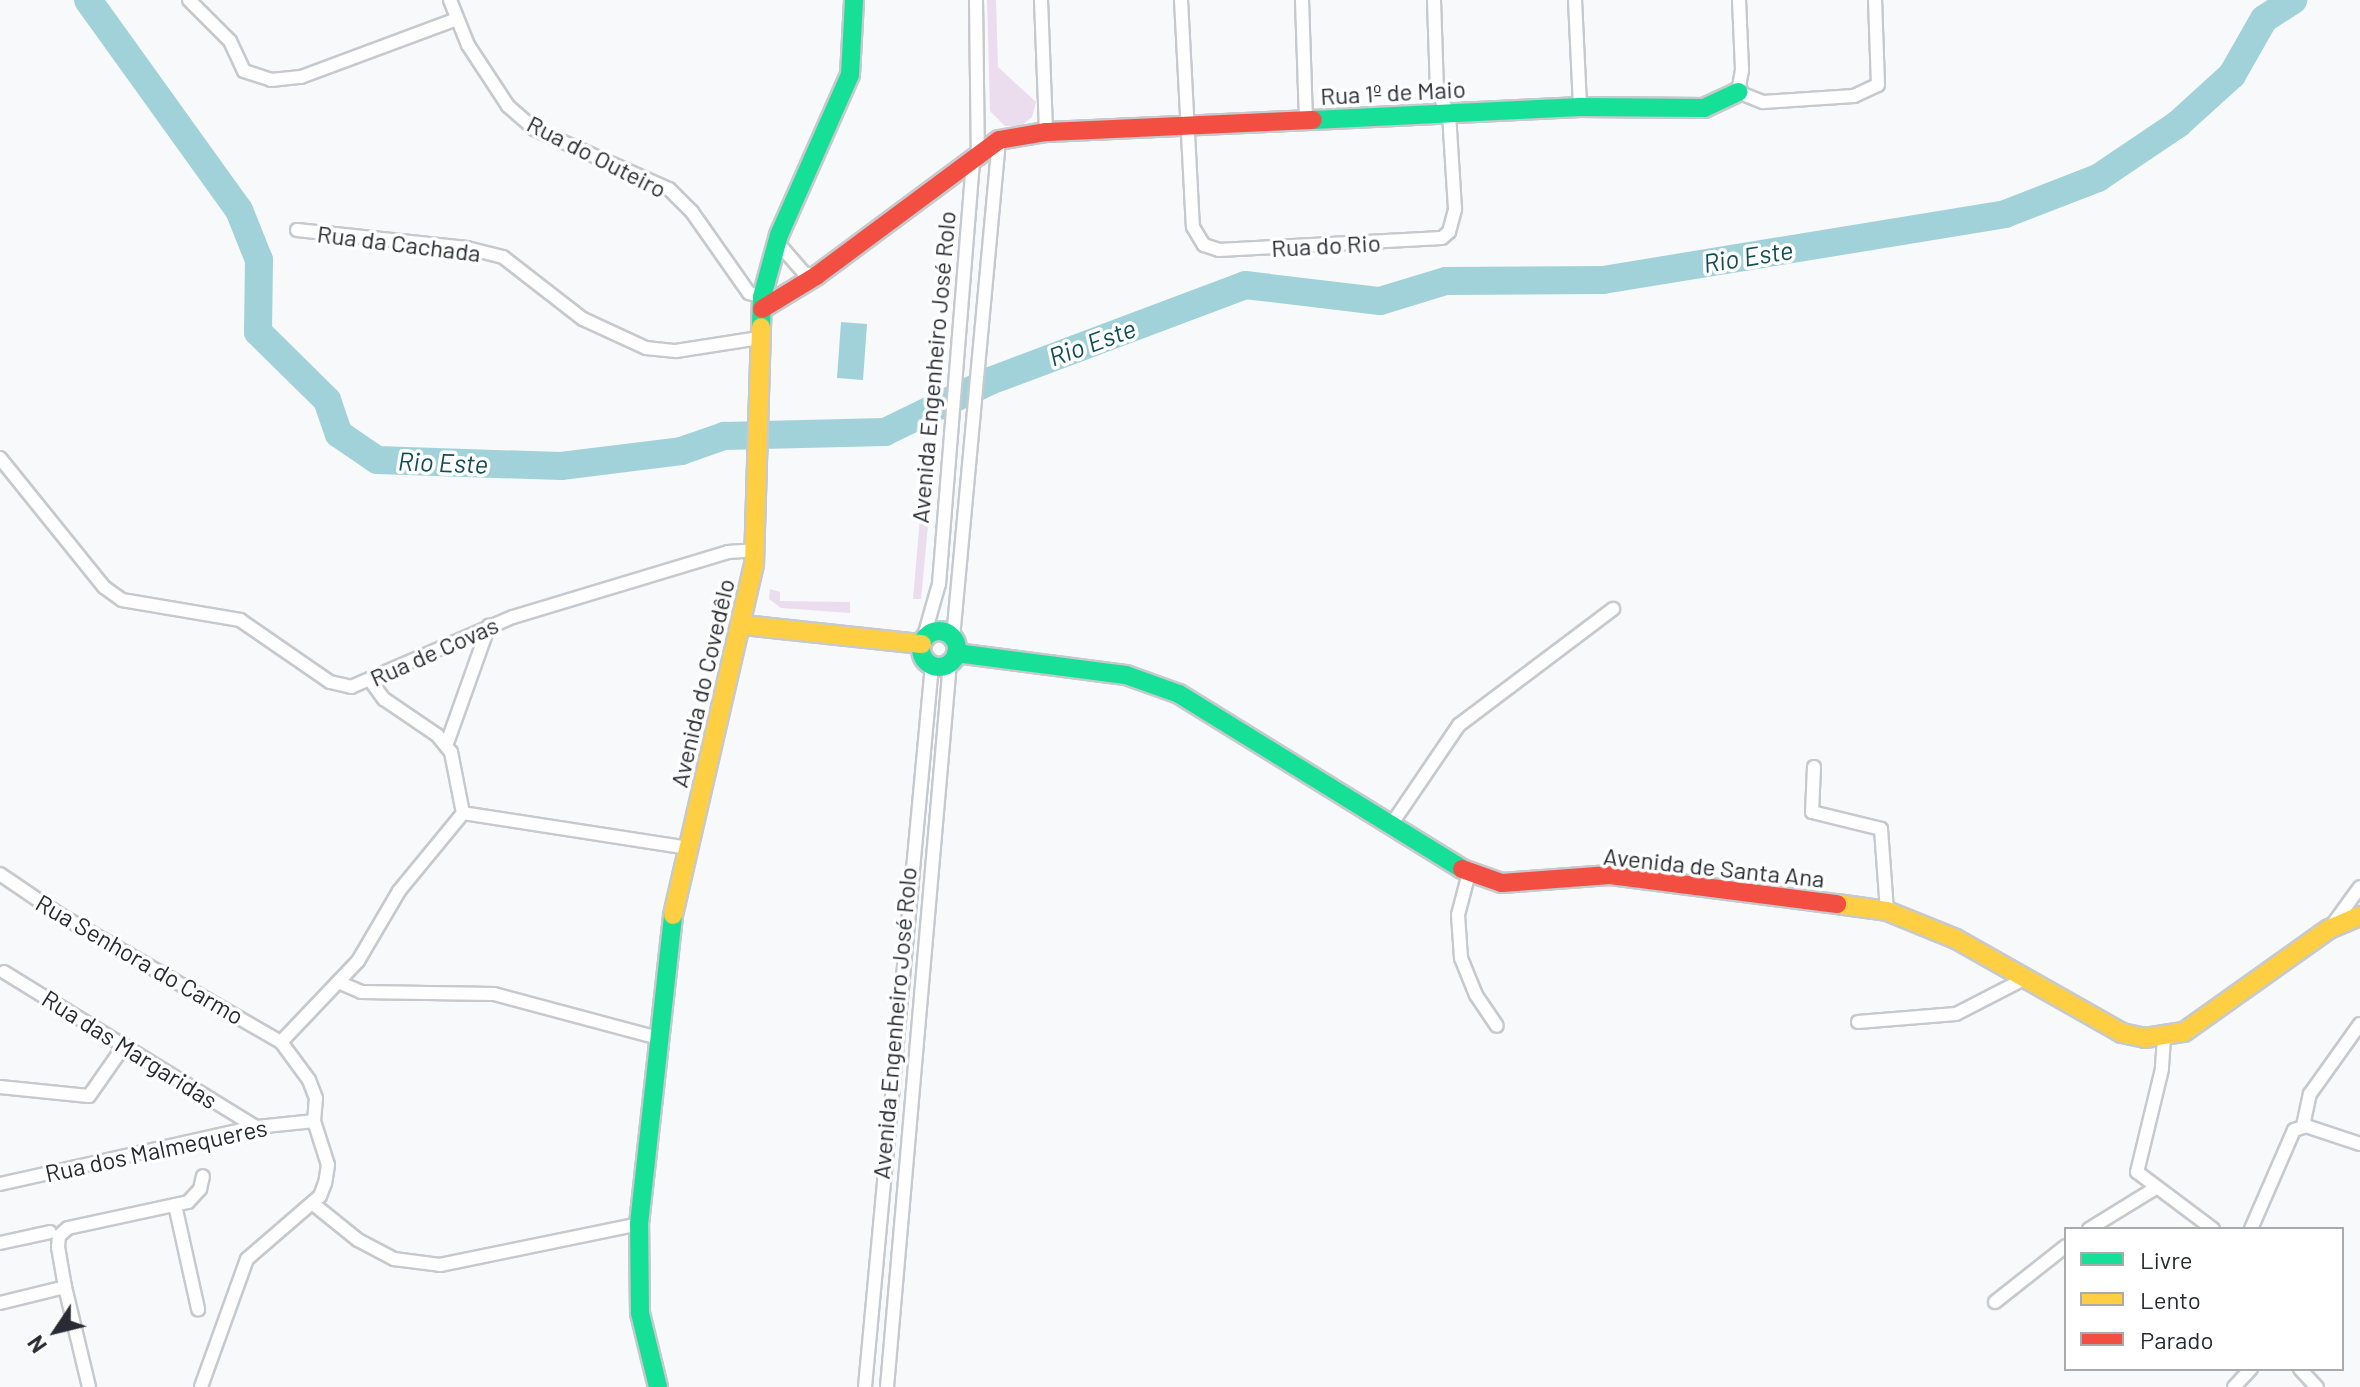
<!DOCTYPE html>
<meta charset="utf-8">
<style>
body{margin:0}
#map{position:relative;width:2360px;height:1387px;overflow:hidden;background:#f7f9fb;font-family:Barlow,sans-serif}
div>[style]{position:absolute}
.green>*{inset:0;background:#ebddee}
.water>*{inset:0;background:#a2d2d9}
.river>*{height:28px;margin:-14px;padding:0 14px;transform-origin:14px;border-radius:14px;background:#a2d2d9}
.roads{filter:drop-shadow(2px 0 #c6c9cd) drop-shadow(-2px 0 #c6c9cd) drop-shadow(0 2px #c6c9cd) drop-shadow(0 -2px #c6c9cd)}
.street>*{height:12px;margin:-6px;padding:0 6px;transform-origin:6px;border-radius:6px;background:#fefefe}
.fast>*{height:18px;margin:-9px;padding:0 9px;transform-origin:9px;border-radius:9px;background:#16e098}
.fast>.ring{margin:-9px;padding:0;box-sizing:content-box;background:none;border:18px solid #16e098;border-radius:50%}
.slow>*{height:18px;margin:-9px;padding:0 9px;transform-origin:9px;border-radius:9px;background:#ffcf43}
.jam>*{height:18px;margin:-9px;padding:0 9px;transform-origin:9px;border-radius:9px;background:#f24e42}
span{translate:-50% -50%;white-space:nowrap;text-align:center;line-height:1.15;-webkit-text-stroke:7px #fff;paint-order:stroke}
.street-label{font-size:24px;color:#282b33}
.water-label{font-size:26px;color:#124e55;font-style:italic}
.legend{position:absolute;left:2064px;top:1227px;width:280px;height:144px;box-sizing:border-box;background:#fff;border:2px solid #a9aaad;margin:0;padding:10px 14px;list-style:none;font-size:24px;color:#282b33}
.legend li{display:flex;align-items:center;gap:16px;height:40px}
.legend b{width:40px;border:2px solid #a9aaad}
.north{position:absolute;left:16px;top:1291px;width:80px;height:80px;-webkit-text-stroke:6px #fff;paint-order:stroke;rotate:235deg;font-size:22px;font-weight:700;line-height:32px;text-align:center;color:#282b33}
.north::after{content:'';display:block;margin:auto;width:28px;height:36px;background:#282b33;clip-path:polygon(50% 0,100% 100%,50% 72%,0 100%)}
</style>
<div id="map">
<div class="green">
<i style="clip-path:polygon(987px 0,996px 0,998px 67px,1036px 102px,1032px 117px,1021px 126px,1005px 126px,990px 111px)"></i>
<i style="clip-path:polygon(924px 473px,933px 473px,921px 599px,913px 599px)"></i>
<i style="clip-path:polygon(770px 589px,780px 592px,780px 601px,850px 602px,850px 613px,781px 608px,769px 599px)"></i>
</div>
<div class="water">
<i style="clip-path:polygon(841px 322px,867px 324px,863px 380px,837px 378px)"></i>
</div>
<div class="river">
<i style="left:88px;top:0;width:259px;rotate:54.3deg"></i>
<i style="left:239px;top:210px;width:54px;rotate:68.2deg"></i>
<i style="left:259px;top:260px;width:72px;rotate:90.8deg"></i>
<i style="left:258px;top:332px;width:97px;rotate:44.6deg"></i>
<i style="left:327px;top:400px;width:36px;rotate:71deg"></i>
<i style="left:339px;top:434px;width:46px;rotate:34.4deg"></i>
<i style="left:377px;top:460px;width:184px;rotate:1.9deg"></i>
<i style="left:561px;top:466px;width:121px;rotate:-7.1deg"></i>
<i style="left:681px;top:451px;width:46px;rotate:-19.2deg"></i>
<i style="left:724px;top:436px;width:161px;rotate:-1.4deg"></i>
<i style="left:885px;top:432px;width:117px;rotate:-25.9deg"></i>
<i style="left:990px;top:381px;width:272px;rotate:-20.6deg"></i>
<i style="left:1245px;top:285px;width:136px;rotate:6.8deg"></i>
<i style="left:1380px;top:301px;width:69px;rotate:-16.9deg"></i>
<i style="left:1446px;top:281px;width:157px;rotate:-0.4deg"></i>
<i style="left:1603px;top:280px;width:407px;rotate:-9.3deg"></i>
<i style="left:2005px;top:214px;width:100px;rotate:-21.2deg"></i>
<i style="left:2098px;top:178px;width:97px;rotate:-34deg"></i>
<i style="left:2178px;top:124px;width:73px;rotate:-42.2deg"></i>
<i style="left:2232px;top:75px;width:64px;rotate:-60.3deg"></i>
<i style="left:2264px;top:19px;width:35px;rotate:-33deg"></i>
</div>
<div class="roads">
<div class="street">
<i style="left:189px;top:0;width:58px;rotate:45deg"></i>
<i style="left:230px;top:41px;width:33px;rotate:65deg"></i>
<i style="left:244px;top:71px;width:28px;rotate:18deg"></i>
<i style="left:271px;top:80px;width:30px;rotate:-6deg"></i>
<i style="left:301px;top:77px;width:166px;rotate:-20.4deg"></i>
<i style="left:450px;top:0;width:48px;rotate:68.2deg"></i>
<i style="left:468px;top:45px;width:73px;rotate:56.7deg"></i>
<i style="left:508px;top:106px;width:35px;rotate:41deg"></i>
<i style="left:534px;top:129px;width:148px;rotate:24deg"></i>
<i style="left:669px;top:189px;width:33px;rotate:45deg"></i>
<i style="left:692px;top:212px;width:99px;rotate:54.9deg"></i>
<i style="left:749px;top:293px;width:14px;rotate:17deg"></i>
<i style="left:976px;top:0;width:158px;rotate:89.3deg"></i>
<i style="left:1041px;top:0;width:132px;rotate:87.8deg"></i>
<i style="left:1181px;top:0;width:227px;rotate:87deg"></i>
<i style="left:1193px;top:227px;width:21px;rotate:59deg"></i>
<i style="left:1204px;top:245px;width:16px;rotate:18deg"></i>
<i style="left:1219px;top:250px;width:223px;rotate:-3.1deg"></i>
<i style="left:1442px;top:238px;width:9px;rotate:-41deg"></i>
<i style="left:1449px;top:232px;width:24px;rotate:-75deg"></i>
<i style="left:1455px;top:209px;width:95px;rotate:-93.6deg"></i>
<i style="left:1449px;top:114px;width:26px;rotate:-118deg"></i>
<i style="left:1437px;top:91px;width:91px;rotate:-91.9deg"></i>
<i style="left:1302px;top:0;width:120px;rotate:88.1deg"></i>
<i style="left:1575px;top:0;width:107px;rotate:87.3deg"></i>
<i style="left:1739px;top:0;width:70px;rotate:87.5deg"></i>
<i style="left:1742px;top:70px;width:22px;rotate:100deg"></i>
<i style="left:1738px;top:92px;width:27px;rotate:22deg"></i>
<i style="left:1763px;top:102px;width:91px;rotate:-3.8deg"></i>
<i style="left:1854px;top:96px;width:26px;rotate:-25deg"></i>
<i style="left:1878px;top:85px;width:85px;rotate:-92deg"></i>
<i style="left:297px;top:230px;width:171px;rotate:6deg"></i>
<i style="left:467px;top:248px;width:37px;rotate:14deg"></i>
<i style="left:503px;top:257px;width:101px;rotate:37.8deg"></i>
<i style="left:583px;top:319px;width:69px;rotate:24.7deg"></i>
<i style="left:646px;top:348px;width:30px;rotate:6deg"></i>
<i style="left:676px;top:351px;width:84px;rotate:-8.9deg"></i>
<i style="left:777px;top:242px;width:41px;rotate:48.9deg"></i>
<i style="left:804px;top:273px;width:12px;rotate:14deg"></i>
<i style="left:0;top:458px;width:166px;rotate:51.1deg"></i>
<i style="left:104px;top:587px;width:22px;rotate:36deg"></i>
<i style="left:122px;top:600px;width:120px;rotate:9.6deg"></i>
<i style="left:240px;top:620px;width:109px;rotate:34.6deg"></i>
<i style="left:330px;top:682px;width:22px;rotate:13deg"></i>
<i style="left:351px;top:687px;width:176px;rotate:-23.4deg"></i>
<i style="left:513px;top:617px;width:225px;rotate:-16.8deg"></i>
<i style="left:728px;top:552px;width:26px;rotate:-4deg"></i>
<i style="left:953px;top:638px;width:500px;rotate:-84.72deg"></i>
<i style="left:923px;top:640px;width:58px;rotate:-74.1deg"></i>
<i style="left:939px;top:584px;width:422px;rotate:-85.4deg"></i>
<i style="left:370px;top:680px;width:24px;rotate:54deg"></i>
<i style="left:384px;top:699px;width:64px;rotate:34.2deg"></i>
<i style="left:437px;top:735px;width:22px;rotate:51deg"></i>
<i style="left:451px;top:752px;width:62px;rotate:78.9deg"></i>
<i style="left:446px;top:746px;width:128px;rotate:-70.4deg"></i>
<i style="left:1814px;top:767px;width:45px;rotate:92.5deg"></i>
<i style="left:1812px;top:812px;width:71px;rotate:13.8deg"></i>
<i style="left:1881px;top:829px;width:82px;rotate:85.8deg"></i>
<i style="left:463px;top:813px;width:229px;rotate:8.8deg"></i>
<i style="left:1391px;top:825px;width:121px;rotate:-55.8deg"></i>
<i style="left:1459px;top:725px;width:193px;rotate:-37deg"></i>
<i style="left:1469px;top:873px;width:43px;rotate:104.7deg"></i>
<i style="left:1458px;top:915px;width:43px;rotate:86deg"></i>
<i style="left:1461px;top:958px;width:40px;rotate:68deg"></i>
<i style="left:1476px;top:995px;width:37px;rotate:56deg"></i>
<i style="left:0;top:874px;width:73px;rotate:34.3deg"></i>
<i style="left:60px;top:915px;width:255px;rotate:29.9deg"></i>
<i style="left:281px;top:1042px;width:47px;rotate:53.6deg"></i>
<i style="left:309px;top:1080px;width:19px;rotate:69deg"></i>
<i style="left:316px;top:1098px;width:23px;rotate:95deg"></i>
<i style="left:314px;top:1121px;width:46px;rotate:72.3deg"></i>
<i style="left:328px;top:1165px;width:18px;rotate:99deg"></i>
<i style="left:325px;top:1183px;width:14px;rotate:111deg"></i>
<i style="left:320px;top:1196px;width:96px;rotate:139.2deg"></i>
<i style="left:247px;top:1259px;width:136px;rotate:109.8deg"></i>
<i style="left:2331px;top:927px;width:49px;rotate:-54.1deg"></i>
<i style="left:4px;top:972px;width:296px;rotate:31.6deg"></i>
<i style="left:338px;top:982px;width:25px;rotate:23deg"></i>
<i style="left:361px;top:992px;width:133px;rotate:0.9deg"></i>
<i style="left:494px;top:994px;width:174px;rotate:15deg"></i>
<i style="left:1858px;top:1022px;width:98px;rotate:-4.7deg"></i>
<i style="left:1956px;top:1014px;width:76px;rotate:-27.2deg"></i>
<i style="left:2164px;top:1038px;width:31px;rotate:94deg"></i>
<i style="left:2162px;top:1069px;width:106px;rotate:103.6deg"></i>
<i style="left:2137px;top:1172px;width:95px;rotate:36.9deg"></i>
<i style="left:281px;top:1042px;width:112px;rotate:-46.5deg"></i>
<i style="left:358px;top:961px;width:81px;rotate:-59.6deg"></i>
<i style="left:399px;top:891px;width:101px;rotate:-50.6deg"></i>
<i style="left:0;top:1087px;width:89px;rotate:5.8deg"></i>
<i style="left:89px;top:1096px;width:61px;rotate:-55deg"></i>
<i style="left:2303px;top:1126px;width:33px;rotate:-78deg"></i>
<i style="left:2310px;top:1094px;width:86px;rotate:-54.5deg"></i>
<i style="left:0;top:1184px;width:262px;rotate:-12.6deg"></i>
<i style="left:256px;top:1127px;width:58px;rotate:-5.9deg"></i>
<i style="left:312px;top:1203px;width:59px;rotate:38.8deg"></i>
<i style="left:358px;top:1240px;width:41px;rotate:27.8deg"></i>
<i style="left:394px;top:1259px;width:46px;rotate:7.4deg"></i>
<i style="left:440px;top:1265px;width:203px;rotate:-11.6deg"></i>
<i style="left:175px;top:1205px;width:107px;rotate:77.5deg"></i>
<i style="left:2089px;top:1229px;width:79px;rotate:-31.5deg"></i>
<i style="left:2251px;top:1229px;width:108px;rotate:-66.5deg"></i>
<i style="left:2294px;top:1130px;width:13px;rotate:-18deg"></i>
<i style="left:2306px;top:1126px;width:57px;rotate:18.4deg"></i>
<i style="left:0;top:1243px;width:51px;rotate:-12.4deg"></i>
<i style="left:65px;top:1287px;width:41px;rotate:-99.9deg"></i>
<i style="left:58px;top:1247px;width:11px;rotate:-85deg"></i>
<i style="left:59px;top:1236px;width:12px;rotate:-42deg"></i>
<i style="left:68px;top:1228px;width:123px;rotate:-12.2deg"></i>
<i style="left:188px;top:1202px;width:18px;rotate:-47deg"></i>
<i style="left:200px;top:1189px;width:13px;rotate:-77deg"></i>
<i style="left:1995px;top:1302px;width:90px;rotate:-38.3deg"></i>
<i style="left:0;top:1303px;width:67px;rotate:-13.8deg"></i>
<i style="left:65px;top:1287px;width:103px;rotate:76.5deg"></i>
<i style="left:2300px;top:1369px;width:25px;rotate:47deg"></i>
<i style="left:865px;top:1387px;width:725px;rotate:-84.7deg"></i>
<i style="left:887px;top:1387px;width:728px;rotate:-85.03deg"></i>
<i style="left:2234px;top:1387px;width:25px;rotate:-47deg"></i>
</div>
<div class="fast">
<i style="left:1313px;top:120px;width:267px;rotate:-2.8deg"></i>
<i style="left:1580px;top:107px;width:124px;rotate:0.5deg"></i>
<i style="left:1704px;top:108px;width:38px;rotate:-25deg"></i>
<i style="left:761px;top:327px;width:30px;rotate:-88deg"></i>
<i style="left:762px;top:297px;width:64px;rotate:-74.7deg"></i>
<i style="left:779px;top:235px;width:175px;rotate:-66.1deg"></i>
<i style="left:850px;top:75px;width:75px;rotate:-86.9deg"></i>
<i class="ring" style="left:921px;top:631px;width:18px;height:18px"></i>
<i style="left:956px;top:653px;width:171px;rotate:7.4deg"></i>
<i style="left:1126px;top:675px;width:56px;rotate:19.7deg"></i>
<i style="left:1179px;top:694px;width:333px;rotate:31.7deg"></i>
<i style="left:658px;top:1387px;width:76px;rotate:-103.7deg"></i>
<i style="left:640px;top:1313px;width:89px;rotate:-90.6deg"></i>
<i style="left:639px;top:1224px;width:311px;rotate:-83.7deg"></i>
</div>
<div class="slow">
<i style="left:743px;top:625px;width:180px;rotate:6.1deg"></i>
<i style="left:1837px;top:904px;width:50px;rotate:8deg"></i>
<i style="left:1887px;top:911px;width:74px;rotate:22.1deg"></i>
<i style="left:1956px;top:939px;width:191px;rotate:29.5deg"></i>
<i style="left:2122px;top:1033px;width:24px;rotate:12deg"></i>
<i style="left:2145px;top:1038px;width:39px;rotate:-9deg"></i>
<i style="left:2184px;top:1032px;width:178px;rotate:-35.4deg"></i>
<i style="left:2329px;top:929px;width:34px;rotate:-23deg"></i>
<i style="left:673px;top:915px;width:360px;rotate:-77deg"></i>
<i style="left:754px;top:564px;width:237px;rotate:-88.3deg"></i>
</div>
<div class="jam">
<i style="left:762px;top:309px;width:63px;rotate:-31.4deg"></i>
<i style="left:816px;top:276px;width:228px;rotate:-36.6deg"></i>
<i style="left:999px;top:140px;width:48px;rotate:-9.7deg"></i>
<i style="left:1046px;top:132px;width:267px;rotate:-2.6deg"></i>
<i style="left:1462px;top:869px;width:42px;rotate:19.3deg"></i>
<i style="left:1502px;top:883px;width:108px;rotate:-4.2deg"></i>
<i style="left:1610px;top:875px;width:229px;rotate:7.3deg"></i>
</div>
</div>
<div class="street-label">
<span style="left:1393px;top:92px;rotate:-3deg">Rua 1º de Maio</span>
<span style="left:597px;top:156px;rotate:27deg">Rua do Outeiro</span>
<span style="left:399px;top:243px;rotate:7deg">Rua da Cachada</span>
<span style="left:1326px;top:245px;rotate:-3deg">Rua do Rio</span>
<span style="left:933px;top:367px;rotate:-85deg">Avenida Engenheiro José Rolo</span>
<span style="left:434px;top:651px;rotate:-24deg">Rua de Covas</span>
<span style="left:702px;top:683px;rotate:-77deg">Avenida do Covedêlo</span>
<span style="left:1714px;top:867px;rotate:6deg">Avenida de Santa Ana</span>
<span style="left:140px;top:959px;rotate:30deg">Rua Senhora do Carmo</span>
<span style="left:894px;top:1023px;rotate:-85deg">Avenida Engenheiro José Rolo</span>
<span style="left:130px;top:1049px;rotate:32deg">Rua das Margaridas</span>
<span style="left:156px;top:1150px;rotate:-12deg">Rua dos Malmequeres</span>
</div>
<div class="water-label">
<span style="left:1748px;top:256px;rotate:-9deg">Rio Este</span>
<span style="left:1092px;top:342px;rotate:-20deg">Rio Este</span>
<span style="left:443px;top:462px;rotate:2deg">Rio Este</span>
</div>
<ul class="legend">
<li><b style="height:10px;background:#16e098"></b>Livre</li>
<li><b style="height:10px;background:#ffcf43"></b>Lento</li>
<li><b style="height:10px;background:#f24e42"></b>Parado</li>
</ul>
<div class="north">N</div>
</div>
